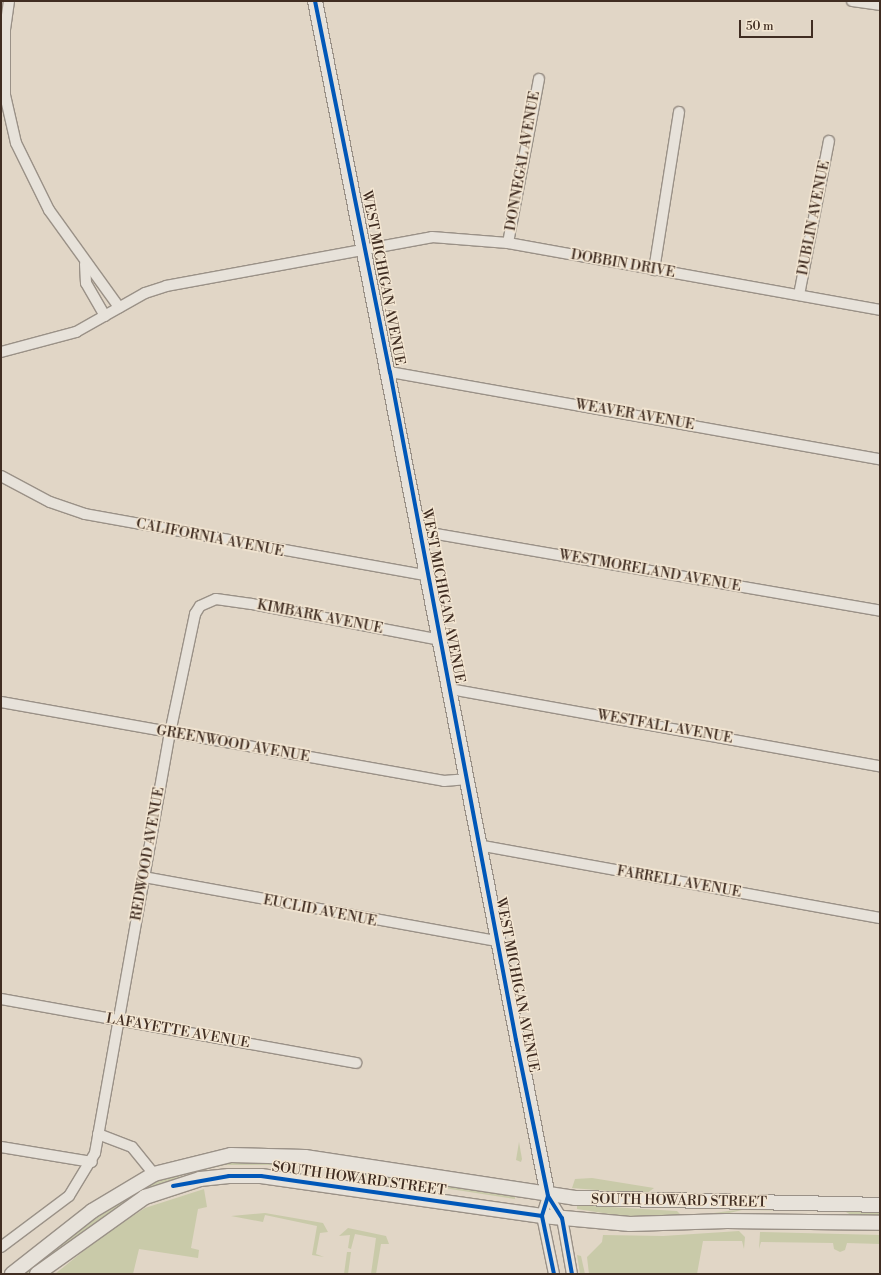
<!DOCTYPE html>
<style>
body{margin:0}
#map{position:relative;width:881px;height:1275px;overflow:hidden;background:#e1d6c6;font-family:"Libre Bodoni",serif}
div>[style]{position:absolute}
.green>*{inset:0;background:#c9caa9}
.roads{filter:drop-shadow(1px 0 #9a9187) drop-shadow(-1px 0 #9a9187) drop-shadow(0 1px #9a9187) drop-shadow(0 -1px #9a9187)}
.street>*{height:10px;margin:-5px;padding:0 5px;transform-origin:5px;border-radius:5px;background:#e7e2da}
.secondary>*{height:14px;margin:-7px;padding:0 7px;transform-origin:7px;border-radius:7px;background:#e7e2da}
.cycleway>*{height:4px;margin:-2px;padding:0 2px;transform-origin:2px;border-radius:2px;background:#0057b8}
span{translate:-50% -50%;white-space:nowrap;text-align:center;line-height:1.15;-webkit-text-stroke:3px #f3e6d2;paint-order:stroke}
.street-label{font-size:14px;color:#402d22}
.frame{position:absolute;inset:0;border:2px solid #402d22;pointer-events:none}
.scale{position:absolute;left:739px;top:20px;width:74px;height:18px;box-sizing:border-box;border:2px solid #402d22;border-top:0;padding-left:5px;font-size:12px;line-height:14px;white-space:nowrap;color:#402d22;-webkit-text-stroke:3px #f3e6d2;paint-order:stroke}
</style>
<div id="map">
<div class="green">
<i style="clip-path:polygon(519px 1142px,522px 1159px,521px 1162px,516px 1160px)"></i>
<i style="clip-path:polygon(263px 1158px,515px 1195px,515px 1199px,295px 1165px,225px 1165px,183px 1175px,132px 1197px,31px 1274px,22px 1274px,72px 1232px,144px 1185px,194px 1166px)"></i>
<i style="clip-path:polygon(592px 1178px,654px 1188px,646px 1194px,572px 1188px,575px 1179px)"></i>
<i style="clip-path:polygon(204px 1189px,207px 1207px,198px 1209px,191px 1248px,199px 1250px,198px 1258px,139px 1249px,133px 1274px,55px 1274px,102px 1236px,145px 1208px)"></i>
<i style="clip-path:polygon(577px 1205px,677px 1211px,680px 1214px,678px 1217px,642px 1219px,577px 1209px)"></i>
<i style="clip-path:polygon(744px 1209px,807px 1210px,808px 1211px,742px 1210px,725px 1214px,691px 1216px)"></i>
<i style="clip-path:polygon(844px 1211px,880px 1211px,880px 1217px,853px 1216px)"></i>
<i style="clip-path:polygon(265px 1213px,323px 1223px,328px 1232px,320px 1233px,316px 1254px,324px 1257px,312px 1255px,317px 1226px,265px 1215px,263px 1222px,231px 1216px)"></i>
<i style="clip-path:polygon(348px 1228px,386px 1236px,389px 1244px,381px 1244px,376px 1274px,371px 1274px,376px 1238px,355px 1234px,351px 1249px,348px 1248px,350px 1235px,339px 1236px)"></i>
<i style="clip-path:polygon(739px 1231px,745px 1237px,744px 1249px,742px 1241px,703px 1241px,697px 1274px,589px 1274px,587px 1257px,602px 1242px,603px 1235px,663px 1236px)"></i>
<i style="clip-path:polygon(760px 1232px,880px 1235px,880px 1244px,847px 1243px,845px 1250px,840px 1252px,834px 1249px,833px 1243px,761px 1242px,759px 1249px)"></i>
<i style="clip-path:polygon(347px 1252px,351px 1252px,348px 1274px,344px 1274px)"></i>
<i style="clip-path:polygon(577px 1255px,581px 1256px,585px 1274px,580px 1274px)"></i>
</div>
<div class="roads">
<div class="street">
<i style="left:9px;top:1px;width:29px;rotate:98deg"></i>
<i style="left:5px;top:30px;width:65px;rotate:90deg"></i>
<i style="left:5px;top:95px;width:49px;rotate:77.1deg"></i>
<i style="left:16px;top:143px;width:75px;rotate:63.8deg"></i>
<i style="left:49px;top:210px;width:120px;rotate:54.2deg"></i>
<i style="left:852px;top:1px;width:28px;rotate:8deg"></i>
<i style="left:508px;top:243px;width:167px;rotate:-79.3deg"></i>
<i style="left:85px;top:264px;width:19px;rotate:87deg"></i>
<i style="left:86px;top:283px;width:38px;rotate:60deg"></i>
<i style="left:654px;top:270px;width:160px;rotate:-81deg"></i>
<i style="left:799px;top:295px;width:157px;rotate:-79deg"></i>
<i style="left:1px;top:352px;width:78px;rotate:-14.9deg"></i>
<i style="left:76px;top:332px;width:79px;rotate:-29.5deg"></i>
<i style="left:145px;top:293px;width:22px;rotate:-18deg"></i>
<i style="left:166px;top:286px;width:270px;rotate:-10.4deg"></i>
<i style="left:432px;top:237px;width:76px;rotate:4.5deg"></i>
<i style="left:508px;top:243px;width:378px;rotate:10.2deg"></i>
<i style="left:390px;top:372px;width:498px;rotate:10.1deg"></i>
<i style="left:1px;top:476px;width:55px;rotate:28deg"></i>
<i style="left:50px;top:502px;width:37px;rotate:19deg"></i>
<i style="left:85px;top:514px;width:349px;rotate:10.2deg"></i>
<i style="left:419px;top:531px;width:468px;rotate:9.8deg"></i>
<i style="left:450px;top:689px;width:437px;rotate:10.2deg"></i>
<i style="left:1px;top:702px;width:450px;rotate:10.1deg"></i>
<i style="left:444px;top:781px;width:21px;rotate:-5deg"></i>
<i style="left:478px;top:845px;width:409px;rotate:10.3deg"></i>
<i style="left:144px;top:877px;width:358px;rotate:10.3deg"></i>
<i style="left:1px;top:999px;width:361px;rotate:10.2deg"></i>
<i style="left:98px;top:1134px;width:36px;rotate:21deg"></i>
<i style="left:132px;top:1147px;width:35px;rotate:51deg"></i>
<i style="left:1px;top:1147px;width:92px;rotate:9.4deg"></i>
<i style="left:548px;top:1196px;width:26px;rotate:58deg"></i>
<i style="left:562px;top:1218px;width:57px;rotate:79.9deg"></i>
<i style="left:548px;top:1196px;width:21px;rotate:107deg"></i>
<i style="left:542px;top:1216px;width:59px;rotate:78.3deg"></i>
<i style="left:1px;top:1247px;width:85px;rotate:-36.9deg"></i>
<i style="left:69px;top:1196px;width:50px;rotate:-58.8deg"></i>
<i style="left:95px;top:1153px;width:427px;rotate:-79.9deg"></i>
<i style="left:170px;top:733px;width:122px;rotate:-78.1deg"></i>
<i style="left:195px;top:614px;width:9px;rotate:-58deg"></i>
<i style="left:200px;top:606px;width:17px;rotate:-24deg"></i>
<i style="left:216px;top:599px;width:36px;rotate:8deg"></i>
<i style="left:252px;top:604px;width:191px;rotate:10.8deg"></i>
</div>
<div class="secondary">
<i style="left:315px;top:1px;width:1218px;rotate:78.97deg"></i>
<i style="left:12px;top:1274px;width:102px;rotate:-38.2deg"></i>
<i style="left:92px;top:1211px;width:72px;rotate:-30.8deg"></i>
<i style="left:154px;top:1174px;width:79px;rotate:-13.9deg"></i>
<i style="left:231px;top:1155px;width:74px;rotate:1.5deg"></i>
<i style="left:305px;top:1157px;width:273px;rotate:8.6deg"></i>
<i style="left:575px;top:1198px;width:305px;rotate:1.3deg"></i>
<i style="left:37px;top:1274px;width:133px;rotate:-35.5deg"></i>
<i style="left:145px;top:1197px;width:58px;rotate:-18.1deg"></i>
<i style="left:200px;top:1179px;width:29px;rotate:-6deg"></i>
<i style="left:229px;top:1176px;width:32px"></i>
<i style="left:261px;top:1176px;width:284px;rotate:8.1deg"></i>
<i style="left:542px;top:1216px;width:88px;rotate:5.2deg"></i>
<i style="left:630px;top:1224px;width:97px;rotate:-1.8deg"></i>
<i style="left:727px;top:1221px;width:153px;rotate:0.7deg"></i>
</div>
</div>
<div class="cycleway">
<i style="left:315px;top:1px;width:379px;rotate:78.6deg"></i>
<i style="left:390px;top:372px;width:680px;rotate:79.32deg"></i>
<i style="left:516px;top:1040px;width:159px;rotate:78.4deg"></i>
<i style="left:548px;top:1196px;width:26px;rotate:58deg"></i>
<i style="left:562px;top:1218px;width:57px;rotate:79.9deg"></i>
<i style="left:173px;top:1186px;width:57px;rotate:-10.1deg"></i>
<i style="left:229px;top:1176px;width:32px"></i>
<i style="left:261px;top:1176px;width:284px;rotate:8.1deg"></i>
<i style="left:548px;top:1196px;width:21px;rotate:107deg"></i>
<i style="left:542px;top:1216px;width:59px;rotate:78.3deg"></i>
</div>
<div class="street-label">
<span style="left:523px;top:161px;rotate:-80deg">DONNEGAL AVENUE</span>
<span style="left:814px;top:218px;rotate:-79deg">DUBLIN AVENUE</span>
<span style="left:623px;top:264px;rotate:10deg">DOBBIN DRIVE</span>
<span style="left:383px;top:278px;rotate:79deg">WEST MICHIGAN AVENUE</span>
<span style="left:635px;top:415px;rotate:10deg">WEAVER AVENUE</span>
<span style="left:210px;top:538px;rotate:11deg">CALIFORNIA AVENUE</span>
<span style="left:650px;top:571px;rotate:10deg">WESTMORELAND AVENUE</span>
<span style="left:443px;top:596px;rotate:79deg">WEST MICHIGAN AVENUE</span>
<span style="left:320px;top:617px;rotate:11deg">KIMBARK AVENUE</span>
<span style="left:665px;top:727px;rotate:10deg">WESTFALL AVENUE</span>
<span style="left:233px;top:744px;rotate:10deg">GREENWOOD AVENUE</span>
<span style="left:148px;top:854px;rotate:-80deg">REDWOOD AVENUE</span>
<span style="left:679px;top:882px;rotate:10deg">FARRELL AVENUE</span>
<span style="left:320px;top:911px;rotate:11deg">EUCLID AVENUE</span>
<span style="left:517px;top:985px;rotate:79deg">WEST MICHIGAN AVENUE</span>
<span style="left:178px;top:1031px;rotate:10deg">LAFAYETTE AVENUE</span>
<span style="left:359px;top:1179px;rotate:8deg">SOUTH HOWARD STREET</span>
<span style="left:679px;top:1201px;rotate:1deg">SOUTH HOWARD STREET</span>
</div>
<div class="frame"></div>
<div class="scale">50 m</div>
</div>
